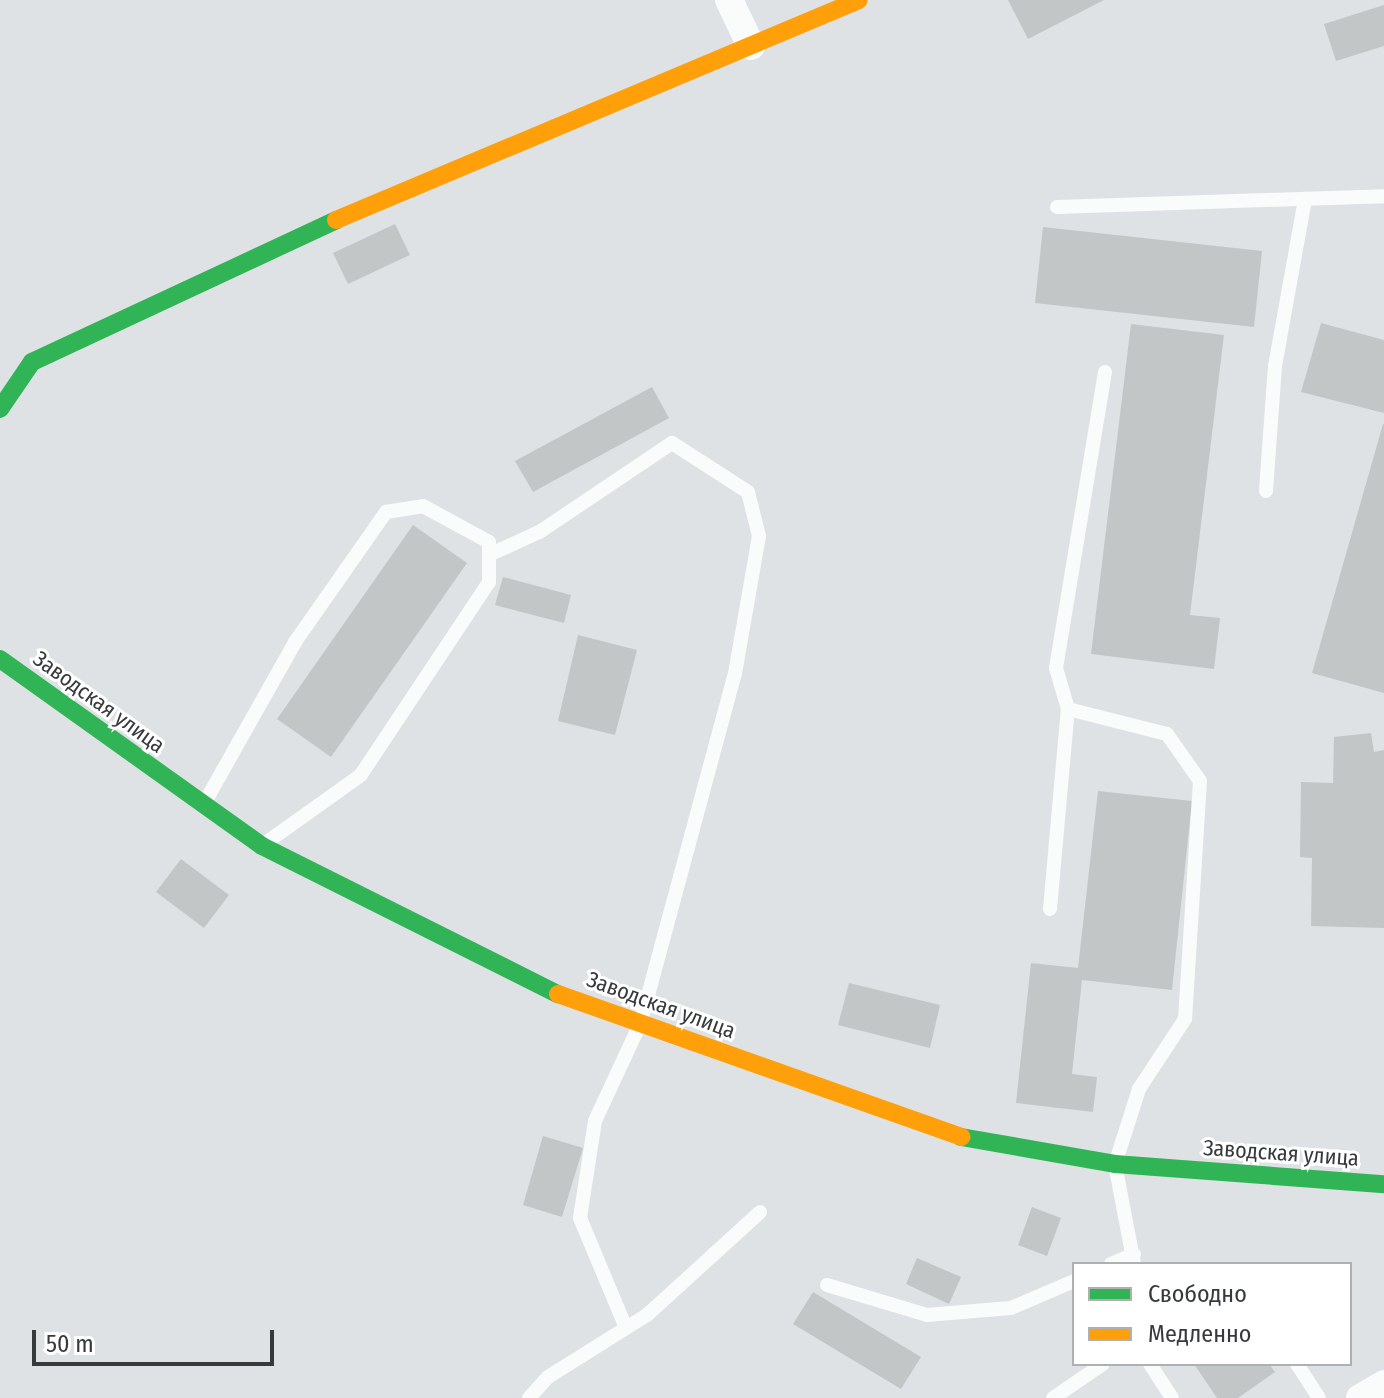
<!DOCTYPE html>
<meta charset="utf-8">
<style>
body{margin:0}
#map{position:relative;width:1384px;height:1398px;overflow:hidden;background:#dee2e4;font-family:"Fira Sans Condensed",sans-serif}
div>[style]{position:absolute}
.building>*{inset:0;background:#c3c6c7}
.lane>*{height:14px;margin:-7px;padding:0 7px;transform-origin:7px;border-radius:7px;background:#fafbfb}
.street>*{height:28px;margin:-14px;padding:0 14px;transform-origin:14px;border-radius:14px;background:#fafbfb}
.fast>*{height:18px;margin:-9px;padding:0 9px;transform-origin:9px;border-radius:9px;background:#30b455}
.slow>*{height:18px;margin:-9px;padding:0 9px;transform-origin:9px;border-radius:9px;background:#ff9f0a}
span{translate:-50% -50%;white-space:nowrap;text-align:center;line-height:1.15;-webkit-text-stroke:6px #fff;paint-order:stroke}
.street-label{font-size:22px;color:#373a3b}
.legend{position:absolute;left:1072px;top:1262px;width:280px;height:104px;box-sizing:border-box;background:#fff;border:2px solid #afb0b1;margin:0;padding:10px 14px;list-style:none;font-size:24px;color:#373a3b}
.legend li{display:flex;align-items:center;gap:16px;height:40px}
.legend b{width:40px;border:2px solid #afb0b1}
.scale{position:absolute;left:32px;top:1330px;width:242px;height:36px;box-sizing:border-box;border:4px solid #373a3b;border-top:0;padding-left:10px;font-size:24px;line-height:28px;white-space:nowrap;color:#373a3b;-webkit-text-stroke:6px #fff;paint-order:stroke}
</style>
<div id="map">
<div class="building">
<i style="clip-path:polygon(1008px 0,1104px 0,1028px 39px)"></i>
<i style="clip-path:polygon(1384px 5px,1384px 46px,1336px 61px,1324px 24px)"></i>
<i style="clip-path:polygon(395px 224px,410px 255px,348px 284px,333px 253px)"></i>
<i style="clip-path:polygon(1043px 227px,1262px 251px,1254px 327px,1035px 303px)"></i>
<i style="clip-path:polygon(1321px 323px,1384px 340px,1384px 413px,1301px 392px)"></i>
<i style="clip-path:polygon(1131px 324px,1224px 335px,1190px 615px,1220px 618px,1214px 669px,1091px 654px)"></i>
<i style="clip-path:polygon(652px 387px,669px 418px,533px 492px,515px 461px)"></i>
<i style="clip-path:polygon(1383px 424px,1384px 424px,1384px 693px,1312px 673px)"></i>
<i style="clip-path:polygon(413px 525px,467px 563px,331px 757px,277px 719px)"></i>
<i style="clip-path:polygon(503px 577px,571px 595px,564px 623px,495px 605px)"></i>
<i style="clip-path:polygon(578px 635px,637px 650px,615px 735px,558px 721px)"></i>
<i style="clip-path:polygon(1371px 733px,1374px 752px,1384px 750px,1384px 928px,1311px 926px,1312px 858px,1300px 857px,1301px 782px,1333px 783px,1334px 737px)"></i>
<i style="clip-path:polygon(1098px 791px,1192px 801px,1172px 990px,1082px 980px,1072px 1074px,1097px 1077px,1093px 1112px,1016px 1103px,1031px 963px,1078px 968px)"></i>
<i style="clip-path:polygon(181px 859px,229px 895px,204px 928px,156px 892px)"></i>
<i style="clip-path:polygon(849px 983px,940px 1005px,930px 1048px,838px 1025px)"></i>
<i style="clip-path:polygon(543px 1136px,583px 1148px,562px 1217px,523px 1205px)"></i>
<i style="clip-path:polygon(1032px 1207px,1061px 1218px,1047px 1256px,1018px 1245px)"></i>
<i style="clip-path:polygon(917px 1258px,961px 1277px,949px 1304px,906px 1284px)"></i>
<i style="clip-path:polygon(813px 1292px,921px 1357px,901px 1389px,793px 1324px)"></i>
<i style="clip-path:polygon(1194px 1364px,1269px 1364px,1275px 1372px,1238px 1398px,1217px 1398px)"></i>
</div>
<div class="lane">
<i style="left:1057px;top:207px;width:327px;rotate:-1.9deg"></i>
<i style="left:1105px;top:372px;width:300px;rotate:99.4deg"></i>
<i style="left:1056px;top:668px;width:43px;rotate:73.7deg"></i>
<i style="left:1068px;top:709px;width:102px;rotate:14.2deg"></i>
<i style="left:1167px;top:734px;width:57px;rotate:54.9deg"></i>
<i style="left:1200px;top:781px;width:238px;rotate:93.6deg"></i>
<i style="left:1185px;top:1019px;width:84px;rotate:123.3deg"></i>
<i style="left:1139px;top:1089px;width:79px;rotate:107.7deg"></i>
<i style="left:1115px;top:1164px;width:102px;rotate:79.2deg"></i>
<i style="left:1266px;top:491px;width:125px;rotate:-85.9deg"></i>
<i style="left:1275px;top:366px;width:170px;rotate:-79.8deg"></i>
<i style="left:491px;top:554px;width:55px;rotate:-24.7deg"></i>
<i style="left:541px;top:531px;width:158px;rotate:-33.9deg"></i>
<i style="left:672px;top:443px;width:90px;rotate:32.8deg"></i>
<i style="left:748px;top:492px;width:45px;rotate:76deg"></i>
<i style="left:759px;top:536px;width:139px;rotate:99.9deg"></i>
<i style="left:735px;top:673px;width:364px;rotate:105.1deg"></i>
<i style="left:640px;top:1024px;width:107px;rotate:114.9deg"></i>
<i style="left:595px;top:1121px;width:98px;rotate:98.8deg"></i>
<i style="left:580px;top:1218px;width:114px;rotate:67.3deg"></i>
<i style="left:205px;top:802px;width:184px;rotate:-60.6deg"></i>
<i style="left:295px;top:642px;width:159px;rotate:-55deg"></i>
<i style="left:386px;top:512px;width:37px;rotate:-9deg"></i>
<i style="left:423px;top:506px;width:75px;rotate:28.6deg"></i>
<i style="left:489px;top:542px;width:40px;rotate:90deg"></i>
<i style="left:489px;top:582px;width:232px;rotate:123.6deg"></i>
<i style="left:361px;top:775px;width:115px;rotate:144.5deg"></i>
<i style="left:1050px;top:909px;width:201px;rotate:-84.9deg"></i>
<i style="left:1111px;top:1264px;width:25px;rotate:-23deg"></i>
<i style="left:827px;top:1285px;width:104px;rotate:16.7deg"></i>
<i style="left:927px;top:1315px;width:84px;rotate:-4.8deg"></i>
<i style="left:1011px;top:1308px;width:69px;rotate:-23.2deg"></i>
<i style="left:1150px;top:1364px;width:40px;rotate:57.1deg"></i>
<i style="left:1297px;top:1364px;width:40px;rotate:57.1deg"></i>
<i style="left:529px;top:1398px;width:28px;rotate:-48deg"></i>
<i style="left:548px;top:1377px;width:117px;rotate:-32.1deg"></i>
<i style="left:647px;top:1315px;width:153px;rotate:-42.3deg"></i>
<i style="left:1053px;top:1398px;width:60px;rotate:-34.2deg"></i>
</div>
<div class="street">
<i style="left:729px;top:0;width:51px;rotate:64.4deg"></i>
<i style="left:1360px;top:1398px;width:28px;rotate:-30deg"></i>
</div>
<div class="fast">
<i style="left:0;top:409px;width:57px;rotate:-55.8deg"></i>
<i style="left:32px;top:362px;width:336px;rotate:-25deg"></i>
<i style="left:0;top:659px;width:322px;rotate:35.5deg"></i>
<i style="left:262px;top:846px;width:331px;rotate:26.6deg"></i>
<i style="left:961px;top:1137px;width:156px;rotate:9.9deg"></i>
<i style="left:1115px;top:1164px;width:270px;rotate:4.3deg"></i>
</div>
<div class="slow">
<i style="left:336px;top:220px;width:567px;rotate:-22.81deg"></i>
<i style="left:558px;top:994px;width:428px;rotate:19.5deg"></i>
</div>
<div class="street-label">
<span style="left:99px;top:702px;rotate:36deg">Заводская улица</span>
<span style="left:661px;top:1005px;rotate:20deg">Заводская улица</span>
<span style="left:1281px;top:1153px;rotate:4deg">Заводская улица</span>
</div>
<ul class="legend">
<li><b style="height:10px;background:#30b455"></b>Свободно</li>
<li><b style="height:10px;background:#ff9f0a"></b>Медленно</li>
</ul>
<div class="scale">50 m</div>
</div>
